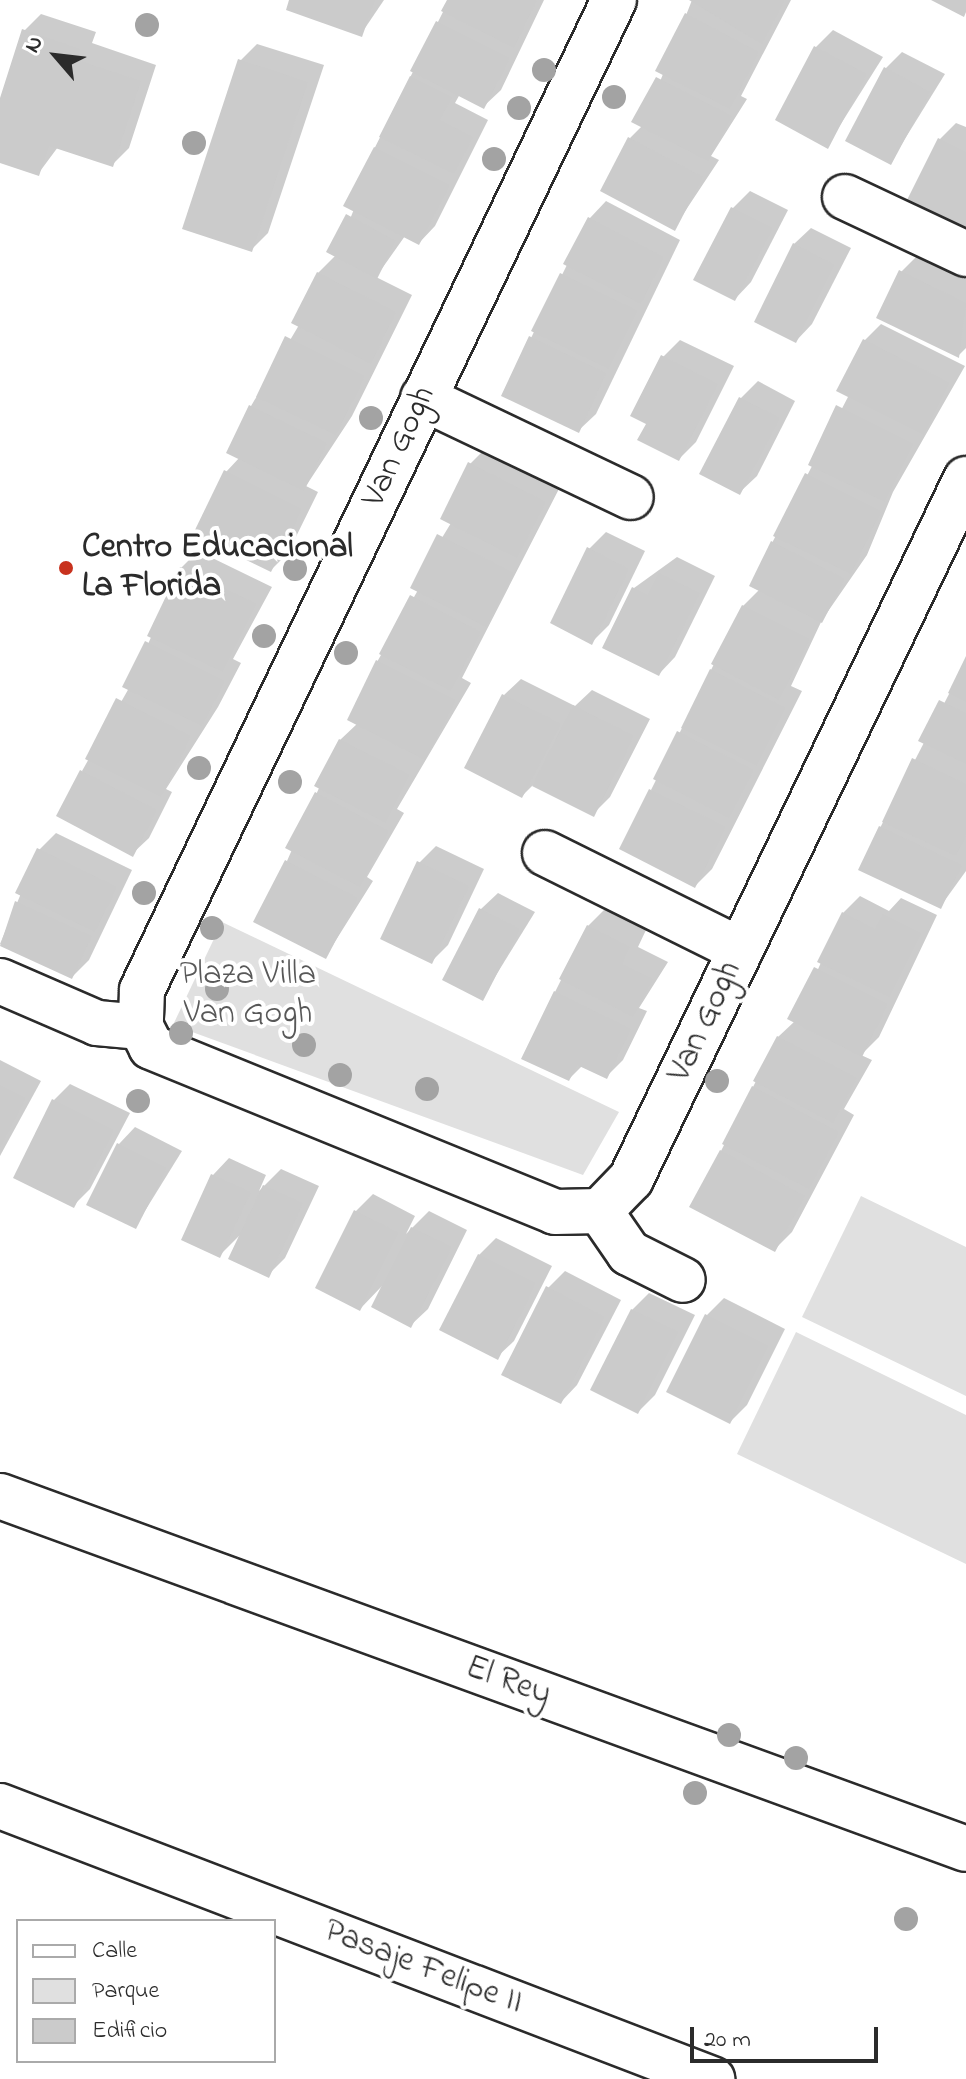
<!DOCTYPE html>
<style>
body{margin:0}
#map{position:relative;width:966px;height:2079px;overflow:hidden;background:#fff;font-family:"Indie Flower",sans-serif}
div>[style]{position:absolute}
.green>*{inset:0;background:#e0e0e0}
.shadow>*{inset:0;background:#0003}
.building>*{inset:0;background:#cbcbcb}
.roads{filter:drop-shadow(2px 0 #2b2b2b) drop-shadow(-2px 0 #2b2b2b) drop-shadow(0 2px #2b2b2b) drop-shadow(0 -2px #2b2b2b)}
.street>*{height:44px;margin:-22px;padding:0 22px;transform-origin:22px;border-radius:22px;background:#fff}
.trees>*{width:24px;height:24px;margin:-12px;border-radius:50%;background:#a3a3a3}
.dots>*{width:22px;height:22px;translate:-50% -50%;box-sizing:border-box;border:4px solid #fff;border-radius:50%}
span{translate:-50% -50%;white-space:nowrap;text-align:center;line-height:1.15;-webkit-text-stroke:8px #fff;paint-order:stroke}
.street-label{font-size:34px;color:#2b2b2b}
.poi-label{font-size:34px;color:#2b2b2b;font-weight:700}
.left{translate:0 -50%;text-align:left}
.park-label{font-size:34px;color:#585858}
.legend{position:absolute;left:16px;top:1919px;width:260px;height:144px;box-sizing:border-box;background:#fff;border:2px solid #aaa;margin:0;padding:10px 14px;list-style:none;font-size:24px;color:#2b2b2b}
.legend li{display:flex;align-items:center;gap:16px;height:40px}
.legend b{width:40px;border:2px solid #aaa}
.north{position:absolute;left:16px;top:16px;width:80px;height:80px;-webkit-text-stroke:6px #fff;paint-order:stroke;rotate:298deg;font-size:22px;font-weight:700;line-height:32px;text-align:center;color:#2b2b2b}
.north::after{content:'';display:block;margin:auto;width:28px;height:36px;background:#2b2b2b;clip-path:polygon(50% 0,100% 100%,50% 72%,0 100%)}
.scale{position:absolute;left:690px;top:2027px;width:188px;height:36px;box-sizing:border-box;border:4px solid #2b2b2b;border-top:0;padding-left:10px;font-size:24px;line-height:28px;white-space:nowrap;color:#2b2b2b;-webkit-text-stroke:6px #fff;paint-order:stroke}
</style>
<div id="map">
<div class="green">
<i style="clip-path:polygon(222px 922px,619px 1112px,583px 1175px,173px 1025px)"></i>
<i style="clip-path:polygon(861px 1196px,966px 1247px,966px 1396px,802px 1317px)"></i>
<i style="clip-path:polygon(796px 1332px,966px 1415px,966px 1564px,737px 1454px)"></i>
</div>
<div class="shadow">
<i style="clip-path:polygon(291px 0,384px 0,361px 34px)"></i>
<i style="clip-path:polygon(449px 0,544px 0,501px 90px,484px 106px,460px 94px,455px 103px,488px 120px,435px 226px,419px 243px,405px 236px,376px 277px,412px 295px,352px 416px,306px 486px,318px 492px,288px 553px,271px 570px,226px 472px,240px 457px,251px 406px,299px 325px,318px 273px,336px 255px,354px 209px,346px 205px)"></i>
<i style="clip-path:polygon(692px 0,791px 0,741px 96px,747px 99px,711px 156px,719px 160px,674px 228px,630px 138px,643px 125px)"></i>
<i style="clip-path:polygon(41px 14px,96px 32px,92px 43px,156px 65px,129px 148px,112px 165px,58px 147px,38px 174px,0 161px,0 104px,24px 31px)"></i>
<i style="clip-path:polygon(833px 30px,883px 57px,827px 146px,816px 47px)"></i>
<i style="clip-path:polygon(257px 44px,324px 65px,268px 233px,251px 250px,240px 61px)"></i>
<i style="clip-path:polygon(902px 52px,945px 74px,890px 163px,886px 68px)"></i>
<i style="clip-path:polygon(956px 123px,966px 127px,966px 228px,940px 139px)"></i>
<i style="clip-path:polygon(750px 191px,788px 210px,751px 282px,735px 299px,696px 279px,733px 208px)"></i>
<i style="clip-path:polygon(606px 201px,680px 240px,596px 414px,579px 430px,531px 338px,590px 218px)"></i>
<i style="clip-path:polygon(811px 228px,851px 248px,812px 324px,796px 341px,794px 244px)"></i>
<i style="clip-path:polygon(918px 255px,966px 278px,966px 348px,958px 356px,901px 272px)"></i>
<i style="clip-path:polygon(881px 324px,965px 366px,893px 492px,867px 555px,822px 620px,791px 686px,802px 691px,712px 869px,695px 886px,651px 790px,743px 606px,760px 589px,772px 543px,849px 395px,864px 341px)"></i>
<i style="clip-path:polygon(680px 340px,734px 366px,696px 442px,679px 459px,649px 423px,663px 357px)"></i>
<i style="clip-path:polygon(758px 381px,795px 401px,757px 476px,740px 492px,741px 398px)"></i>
<i style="clip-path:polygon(487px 447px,561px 485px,462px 678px,471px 683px,397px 809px,404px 813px,367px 877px,373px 881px,326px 956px,287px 861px,340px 740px,358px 723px,377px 662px,418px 590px,412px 587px,451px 523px,470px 464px)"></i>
<i style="clip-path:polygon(606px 532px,645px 551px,609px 625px,592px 642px,589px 549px)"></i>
<i style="clip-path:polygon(198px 551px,272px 587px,233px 659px,241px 663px,218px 707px,166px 789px,172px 792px,149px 838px,132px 854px,82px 771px,129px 688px,181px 568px)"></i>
<i style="clip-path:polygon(677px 557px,715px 576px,675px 657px,659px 674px,634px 588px)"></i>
<i style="clip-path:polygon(966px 661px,966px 871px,940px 907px,880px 828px)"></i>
<i style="clip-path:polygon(521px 679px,575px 706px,592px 690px,650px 719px,610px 797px,593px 814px,534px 784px,522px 796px,504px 695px)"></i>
<i style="clip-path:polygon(56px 833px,132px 870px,89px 960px,72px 977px,0 944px,39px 850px)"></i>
<i style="clip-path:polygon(436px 846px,484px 869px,448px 945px,432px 961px,419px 863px)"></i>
<i style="clip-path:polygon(498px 893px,535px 912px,482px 998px,481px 909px)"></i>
<i style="clip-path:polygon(860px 896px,889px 911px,901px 898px,937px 915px,879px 1037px,861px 1055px,872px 1060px,844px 1109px,854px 1115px,792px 1232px,775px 1249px,721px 1151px,778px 1037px,795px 1021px,843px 913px)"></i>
<i style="clip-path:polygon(605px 909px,646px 930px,638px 947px,668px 962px,639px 1008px,647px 1011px,623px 1060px,606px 1077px,583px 1065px,569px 1079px,555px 992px,588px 926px)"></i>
<i style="clip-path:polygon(0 1060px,41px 1081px,0 1156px)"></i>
<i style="clip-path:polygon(70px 1084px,130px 1113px,90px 1189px,73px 1206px,54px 1100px)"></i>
<i style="clip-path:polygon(135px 1127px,182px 1151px,135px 1227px,119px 1144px)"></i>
<i style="clip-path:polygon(229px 1158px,266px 1175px,259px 1191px,281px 1169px,319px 1186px,285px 1258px,268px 1275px,241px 1234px,220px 1255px,213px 1175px)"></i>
<i style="clip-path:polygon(373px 1194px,415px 1216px,406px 1234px,429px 1211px,467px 1230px,428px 1309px,411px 1325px,382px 1286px,360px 1309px,356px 1211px)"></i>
<i style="clip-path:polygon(496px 1238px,552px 1266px,514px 1341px,497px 1357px,479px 1255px)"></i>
<i style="clip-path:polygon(565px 1271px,621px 1300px,577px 1385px,561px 1402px,548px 1288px)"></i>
<i style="clip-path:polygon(649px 1293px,695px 1315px,655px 1395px,638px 1412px,632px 1310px)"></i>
<i style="clip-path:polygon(724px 1298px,785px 1329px,747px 1405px,730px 1422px,707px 1315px)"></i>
</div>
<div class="building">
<i style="clip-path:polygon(289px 0,375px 0,362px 37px,286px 10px)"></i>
<i style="clip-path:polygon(447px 0,537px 0,514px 48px,441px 11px)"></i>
<i style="clip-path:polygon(689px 0,785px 0,762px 44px)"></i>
<i style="clip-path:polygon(931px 0,966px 0,966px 12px,964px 17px)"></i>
<i style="clip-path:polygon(685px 13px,759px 52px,730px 109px,655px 71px)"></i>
<i style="clip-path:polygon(436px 21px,510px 58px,484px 109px,410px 71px)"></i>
<i style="clip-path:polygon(22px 29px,80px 49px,77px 60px,141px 81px,113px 167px,49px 146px,39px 176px,0 163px,0 98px)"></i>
<i style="clip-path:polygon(814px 46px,867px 74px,828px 149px,775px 120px)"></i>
<i style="clip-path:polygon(238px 59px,308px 82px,252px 252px,182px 229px)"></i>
<i style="clip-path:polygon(884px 67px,930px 92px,891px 165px,845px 141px)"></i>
<i style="clip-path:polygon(410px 76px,452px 97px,440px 120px,473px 137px,454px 174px,379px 137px)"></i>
<i style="clip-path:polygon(656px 77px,732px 116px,708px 161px,631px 122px)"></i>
<i style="clip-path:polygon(628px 137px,703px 177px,675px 231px,600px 191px)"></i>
<i style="clip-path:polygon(938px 138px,966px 152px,966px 230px,906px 202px)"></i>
<i style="clip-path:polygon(374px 147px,450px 185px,419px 245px,343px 206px)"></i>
<i style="clip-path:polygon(731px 207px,773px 228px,735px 301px,693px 280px)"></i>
<i style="clip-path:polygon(346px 214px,396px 241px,377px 279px,326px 252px)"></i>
<i style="clip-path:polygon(588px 217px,664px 257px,641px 304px,563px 264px)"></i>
<i style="clip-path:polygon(793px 243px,835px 265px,796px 343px,754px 322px)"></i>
<i style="clip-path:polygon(899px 270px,966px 303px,959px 358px,876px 318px)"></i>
<i style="clip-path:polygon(317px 272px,396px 312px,371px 364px,291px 323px)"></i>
<i style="clip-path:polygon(560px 273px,638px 311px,609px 369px,531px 331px)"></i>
<i style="clip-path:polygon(285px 336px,365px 376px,336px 435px,256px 397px)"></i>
<i style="clip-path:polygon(529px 336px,606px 373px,579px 433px,501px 396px)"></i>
<i style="clip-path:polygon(863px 339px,950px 383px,924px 435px,836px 391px)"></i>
<i style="clip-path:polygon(661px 355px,718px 384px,679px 461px,637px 440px,646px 424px,630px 416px)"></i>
<i style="clip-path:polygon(739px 397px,780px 418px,740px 495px,699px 474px)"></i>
<i style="clip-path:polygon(249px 405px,327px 443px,304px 491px,226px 453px)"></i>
<i style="clip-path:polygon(836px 405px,914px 444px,885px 502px,808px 465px)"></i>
<i style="clip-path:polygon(468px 462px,546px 502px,517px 558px,440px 519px)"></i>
<i style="clip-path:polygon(224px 470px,302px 509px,271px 572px,193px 534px)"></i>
<i style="clip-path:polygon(805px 473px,881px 511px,851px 574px,773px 536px)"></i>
<i style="clip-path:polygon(437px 534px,514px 573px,486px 627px,410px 588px)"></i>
<i style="clip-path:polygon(771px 541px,845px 579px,822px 623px,749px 586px)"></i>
<i style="clip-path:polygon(587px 547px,629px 569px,592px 645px,550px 623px)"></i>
<i style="clip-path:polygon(180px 567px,257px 604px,223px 672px,147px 636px)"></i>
<i style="clip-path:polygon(659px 573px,700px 593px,659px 676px,602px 648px,632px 587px,648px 595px)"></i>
<i style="clip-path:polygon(410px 595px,481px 632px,451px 691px,379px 654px)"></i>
<i style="clip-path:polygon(742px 605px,810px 639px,779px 700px,711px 664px)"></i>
<i style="clip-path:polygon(145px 641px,225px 681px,202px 726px,122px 687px)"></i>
<i style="clip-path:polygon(966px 656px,966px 702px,948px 693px)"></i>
<i style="clip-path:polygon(376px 660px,456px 700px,425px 760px,347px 720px)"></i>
<i style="clip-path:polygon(710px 669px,786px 708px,757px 766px,681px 728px)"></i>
<i style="clip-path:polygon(502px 694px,561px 724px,522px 798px,464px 768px)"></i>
<i style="clip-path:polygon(116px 698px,191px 736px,161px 797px,85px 759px)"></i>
<i style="clip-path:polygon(939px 700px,966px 713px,966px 764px,918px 741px)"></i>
<i style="clip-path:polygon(573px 705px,634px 736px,594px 817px,532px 786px)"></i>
<i style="clip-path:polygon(677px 731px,754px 770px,729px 818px,653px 779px)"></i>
<i style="clip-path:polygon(339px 739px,410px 775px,386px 823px,314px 786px)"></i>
<i style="clip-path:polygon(912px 758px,966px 784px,966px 835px,956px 856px,882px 822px)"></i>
<i style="clip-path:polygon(80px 770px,157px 810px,133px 857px,56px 816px)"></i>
<i style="clip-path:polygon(649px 789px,726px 827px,695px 888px,619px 849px)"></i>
<i style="clip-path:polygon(315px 792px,389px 831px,360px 887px,285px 848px)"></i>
<i style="clip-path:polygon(879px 826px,962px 865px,941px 909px,858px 870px)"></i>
<i style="clip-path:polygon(37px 848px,117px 887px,95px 932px,15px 893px)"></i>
<i style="clip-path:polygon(285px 860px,358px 898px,326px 959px,253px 922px)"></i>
<i style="clip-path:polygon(417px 861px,469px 886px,432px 964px,380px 939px)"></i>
<i style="clip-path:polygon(15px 901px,92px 936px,72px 979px,0 946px)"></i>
<i style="clip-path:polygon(479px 908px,520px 929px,483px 1001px,442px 980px)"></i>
<i style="clip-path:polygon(842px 912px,875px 929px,883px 914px,921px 933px,889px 997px,817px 962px)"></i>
<i style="clip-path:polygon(587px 925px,630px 947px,622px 964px,653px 979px,633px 1017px,559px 979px)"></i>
<i style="clip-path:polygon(814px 967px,888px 1004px,862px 1057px,787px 1019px)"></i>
<i style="clip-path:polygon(554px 991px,631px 1029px,607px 1079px,577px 1065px,569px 1081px,521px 1059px)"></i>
<i style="clip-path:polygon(777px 1036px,857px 1078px,833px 1123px,753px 1081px)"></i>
<i style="clip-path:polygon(0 1085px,26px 1098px,0 1148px)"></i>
<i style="clip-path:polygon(752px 1086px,839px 1132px,809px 1189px,722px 1144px)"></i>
<i style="clip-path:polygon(52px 1099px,114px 1130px,74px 1208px,13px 1178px)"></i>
<i style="clip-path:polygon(117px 1143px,167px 1168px,136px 1229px,86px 1205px)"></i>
<i style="clip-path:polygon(720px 1150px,805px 1196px,775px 1252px,689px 1207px)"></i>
<i style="clip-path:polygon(211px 1174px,251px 1192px,220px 1258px,181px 1240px)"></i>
<i style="clip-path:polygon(263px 1185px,303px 1203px,269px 1278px,228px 1259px)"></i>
<i style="clip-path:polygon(354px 1210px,399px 1233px,360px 1311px,315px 1288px)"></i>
<i style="clip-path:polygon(411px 1227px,452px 1247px,411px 1328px,371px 1307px)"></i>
<i style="clip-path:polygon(478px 1254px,536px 1283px,498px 1360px,439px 1330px)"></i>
<i style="clip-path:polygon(546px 1286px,605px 1317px,561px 1404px,501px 1375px)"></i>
<i style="clip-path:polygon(631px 1309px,679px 1332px,638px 1414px,590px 1390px)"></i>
<i style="clip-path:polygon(705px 1314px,769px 1346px,730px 1424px,666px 1392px)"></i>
</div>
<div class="roads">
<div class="street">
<i style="left:614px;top:0;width:1097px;rotate:115.49deg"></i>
<i style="left:142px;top:990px;width:37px;rotate:92deg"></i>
<i style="left:141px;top:1027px;width:22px;rotate:63deg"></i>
<i style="left:151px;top:1047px;width:436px;rotate:22.2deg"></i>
<i style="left:555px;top:1212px;width:45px;rotate:-1.3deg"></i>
<i style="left:600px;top:1211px;width:45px;rotate:-45.9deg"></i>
<i style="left:631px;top:1179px;width:776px;rotate:-64.43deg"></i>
<i style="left:845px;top:197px;width:134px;rotate:25.2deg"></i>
<i style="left:423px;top:398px;width:230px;rotate:25.5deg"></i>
<i style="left:545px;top:853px;width:218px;rotate:26.4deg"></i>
<i style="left:0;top:981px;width:106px;rotate:23.4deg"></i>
<i style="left:97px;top:1023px;width:44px;rotate:5.2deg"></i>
<i style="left:600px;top:1211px;width:51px;rotate:55.4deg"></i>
<i style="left:629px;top:1253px;width:60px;rotate:26.6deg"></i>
<i style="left:0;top:1496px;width:1028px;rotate:20.07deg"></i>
<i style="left:0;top:1806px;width:763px;rotate:20.98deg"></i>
</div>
</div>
<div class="trees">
<i style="left:147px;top:25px"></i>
<i style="left:544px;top:70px"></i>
<i style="left:614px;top:97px"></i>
<i style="left:519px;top:108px"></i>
<i style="left:194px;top:143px"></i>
<i style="left:494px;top:159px"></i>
<i style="left:371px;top:418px"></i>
<i style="left:295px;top:569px"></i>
<i style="left:264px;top:636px"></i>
<i style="left:346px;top:653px"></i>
<i style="left:199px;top:768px"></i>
<i style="left:290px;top:782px"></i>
<i style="left:144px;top:893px"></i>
<i style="left:212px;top:928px"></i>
<i style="left:217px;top:989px"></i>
<i style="left:181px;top:1033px"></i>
<i style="left:304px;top:1045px"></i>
<i style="left:340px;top:1075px"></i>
<i style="left:717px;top:1081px"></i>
<i style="left:427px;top:1089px"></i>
<i style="left:138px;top:1101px"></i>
<i style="left:729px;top:1735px"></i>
<i style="left:796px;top:1758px"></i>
<i style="left:695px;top:1793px"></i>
<i style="left:906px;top:1919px"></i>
</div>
<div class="dots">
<i style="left:66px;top:568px;background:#c8321e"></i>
</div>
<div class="street-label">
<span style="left:400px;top:447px;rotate:-65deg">Van Gogh</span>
<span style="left:706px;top:1022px;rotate:-65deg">Van Gogh</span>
<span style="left:508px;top:1682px;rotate:20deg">El Rey</span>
<span style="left:423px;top:1968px;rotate:21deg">Pasaje Felipe II</span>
</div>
<div class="poi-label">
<span class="left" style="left:82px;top:568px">Centro Educacional<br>La Florida</span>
</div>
<div class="park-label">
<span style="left:248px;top:995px">Plaza Villa<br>Van Gogh</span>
</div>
<ul class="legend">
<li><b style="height:10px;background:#fff"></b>Calle</li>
<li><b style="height:22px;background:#e0e0e0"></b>Parque</li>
<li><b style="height:22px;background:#cbcbcb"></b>Edificio</li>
</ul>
<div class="north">N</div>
<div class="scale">20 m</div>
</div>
